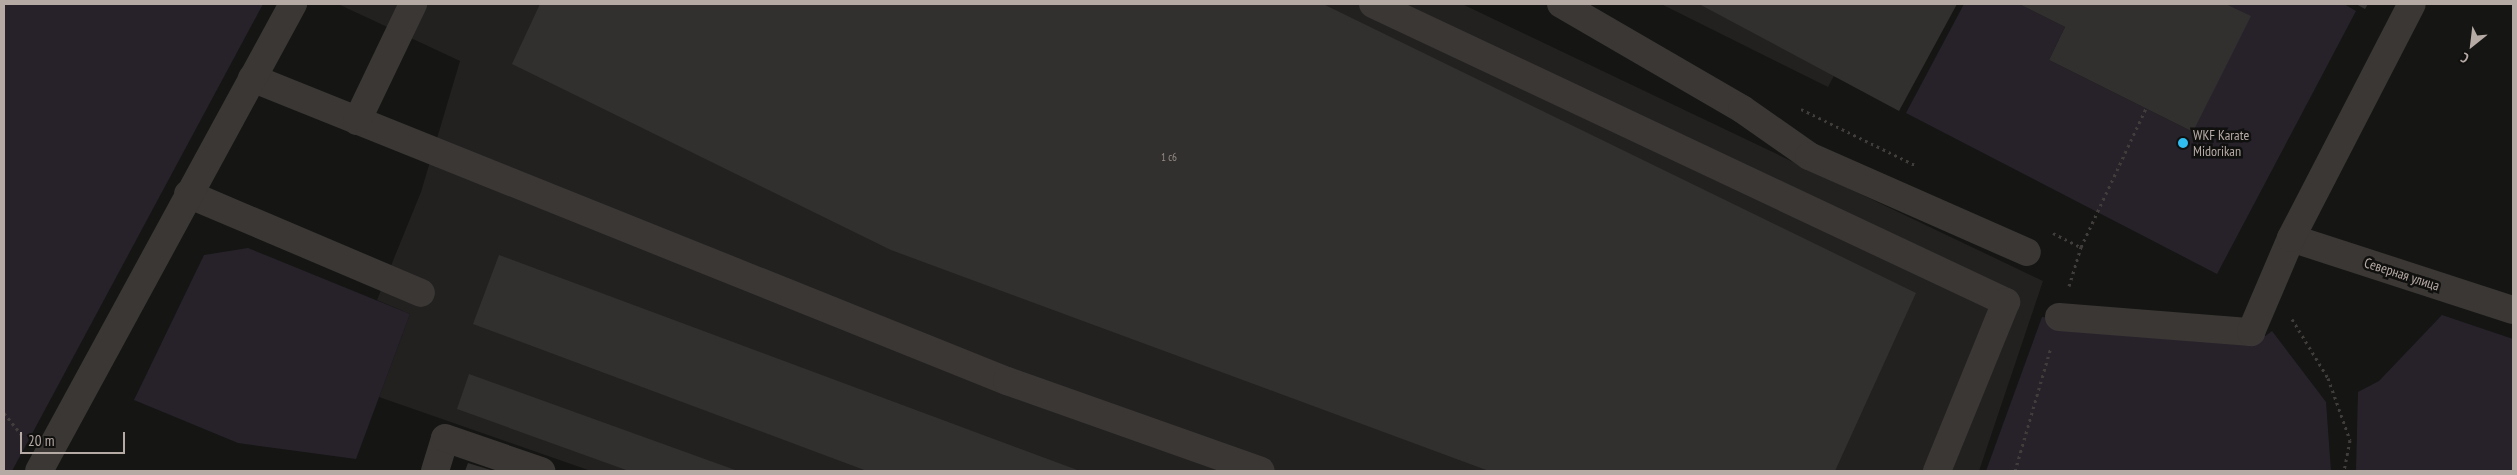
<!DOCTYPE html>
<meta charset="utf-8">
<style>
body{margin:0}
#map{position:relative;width:2517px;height:475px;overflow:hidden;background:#151513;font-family:"PT Sans Narrow",sans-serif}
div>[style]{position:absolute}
.built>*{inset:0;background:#222120}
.green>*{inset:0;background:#27222a}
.building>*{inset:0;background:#31302e}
.path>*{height:3px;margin-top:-1.5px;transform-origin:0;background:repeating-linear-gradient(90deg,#413d3b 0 2.5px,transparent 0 6.5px)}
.minor>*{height:28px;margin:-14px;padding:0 14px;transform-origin:14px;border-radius:14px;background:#3a3735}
.dots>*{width:14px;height:14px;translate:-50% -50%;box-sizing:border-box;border:2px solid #10100f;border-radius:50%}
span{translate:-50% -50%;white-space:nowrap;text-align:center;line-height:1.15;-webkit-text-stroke:5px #10100f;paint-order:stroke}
.number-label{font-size:11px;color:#958c87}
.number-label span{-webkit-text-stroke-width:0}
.poi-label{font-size:14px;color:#b6aaa5}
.left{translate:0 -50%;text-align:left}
.street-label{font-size:14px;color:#b6aaa5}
.frame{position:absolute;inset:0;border:5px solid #b6aaa5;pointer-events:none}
.north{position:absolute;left:2447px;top:20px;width:50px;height:50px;-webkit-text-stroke:4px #10100f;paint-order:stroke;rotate:209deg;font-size:14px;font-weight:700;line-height:20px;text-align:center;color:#b6aaa5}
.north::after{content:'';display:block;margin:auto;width:18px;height:22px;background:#b6aaa5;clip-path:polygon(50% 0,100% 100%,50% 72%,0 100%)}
.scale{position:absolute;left:20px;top:432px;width:105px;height:22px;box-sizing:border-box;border:2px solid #b6aaa5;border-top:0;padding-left:6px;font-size:15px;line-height:18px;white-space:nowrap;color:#b6aaa5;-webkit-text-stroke:4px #10100f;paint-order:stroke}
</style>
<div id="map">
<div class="built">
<i style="clip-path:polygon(338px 4px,1462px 4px,2043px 281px,1979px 471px,591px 471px,379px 397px,410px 314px,377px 300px,421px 192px,460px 61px)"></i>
<i style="clip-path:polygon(1661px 4px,1872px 4px,1828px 87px)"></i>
</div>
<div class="green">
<i style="clip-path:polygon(4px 4px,263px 4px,12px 471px,4px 471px)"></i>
<i style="clip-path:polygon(1964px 4px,2019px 4px,2065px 27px,2049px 60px,2193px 132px,2250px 16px,2226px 4px,2344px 4px,2356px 11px,2217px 274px,1906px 113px)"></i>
<i style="clip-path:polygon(248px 248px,410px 314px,356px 459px,238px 443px,134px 400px,204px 255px)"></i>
<i style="clip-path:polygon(2442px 315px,2513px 339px,2513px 471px,2356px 471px,2358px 392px,2379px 381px)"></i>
<i style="clip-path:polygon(2042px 317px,2260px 340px,2272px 331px,2326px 402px,2331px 471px,1986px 471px)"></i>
</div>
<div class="building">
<i style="clip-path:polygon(540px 4px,1323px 4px,1916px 293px,1835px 471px,1489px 471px,891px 250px,512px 64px)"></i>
<i style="clip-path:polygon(1699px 4px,1957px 4px,1899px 111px)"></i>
<i style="clip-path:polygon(2019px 4px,2226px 4px,2251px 16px,2193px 132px,2049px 60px,2065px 27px)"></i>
<i style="clip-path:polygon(2356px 4px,2368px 4px,2365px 9px)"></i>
<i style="clip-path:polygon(499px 255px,1080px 471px,867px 471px,473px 324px)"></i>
<i style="clip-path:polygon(469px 374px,738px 471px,629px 471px,457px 409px)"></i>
<i style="clip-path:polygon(468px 463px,494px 471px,465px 471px)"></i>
</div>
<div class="path">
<i style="left:1801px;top:109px;width:129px;rotate:26.2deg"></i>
<i style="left:2053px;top:233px;width:31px;rotate:27deg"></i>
<i style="left:2069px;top:286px;width:41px;rotate:-72.9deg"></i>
<i style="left:2081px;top:247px;width:153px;rotate:-64.9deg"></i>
<i style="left:2292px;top:319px;width:69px;rotate:58.6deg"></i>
<i style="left:2328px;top:378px;width:66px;rotate:70.5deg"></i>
<i style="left:2350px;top:440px;width:32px;rotate:101deg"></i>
<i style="left:4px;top:413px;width:28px;rotate:51deg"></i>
<i style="left:2015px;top:471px;width:129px;rotate:-73.8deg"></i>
</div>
<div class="minor">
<i style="left:1373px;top:4px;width:700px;rotate:25.21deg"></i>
<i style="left:2006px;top:302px;width:183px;rotate:112.2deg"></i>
<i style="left:1561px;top:4px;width:209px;rotate:30.1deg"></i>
<i style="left:1742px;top:109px;width:82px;rotate:35deg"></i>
<i style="left:1809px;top:156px;width:238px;rotate:23.8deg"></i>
<i style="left:252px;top:78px;width:814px;rotate:21.87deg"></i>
<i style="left:1007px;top:381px;width:269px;rotate:19.5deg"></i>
<i style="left:357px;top:121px;width:130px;rotate:-64.4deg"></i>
<i style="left:188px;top:194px;width:253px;rotate:23deg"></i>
<i style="left:2291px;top:238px;width:233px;rotate:18deg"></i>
<i style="left:2059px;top:317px;width:193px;rotate:4.5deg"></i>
<i style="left:2251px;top:332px;width:102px;rotate:-66.9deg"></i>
<i style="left:2291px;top:238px;width:263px;rotate:-62.7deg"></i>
<i style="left:39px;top:471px;width:532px;rotate:-61.46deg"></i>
<i style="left:435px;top:471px;width:34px;rotate:-73deg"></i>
<i style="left:445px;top:438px;width:102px;rotate:19deg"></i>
</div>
<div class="dots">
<i style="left:2183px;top:143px;background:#30bdf0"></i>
</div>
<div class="number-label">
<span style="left:1169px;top:157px">1 с6</span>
</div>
<div class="poi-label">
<span class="left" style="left:2193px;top:143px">WKF Karate<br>Midorikan</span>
</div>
<div class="street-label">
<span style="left:2402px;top:274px;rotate:18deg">Северная улица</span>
</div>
<div class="frame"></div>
<div class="north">С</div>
<div class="scale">20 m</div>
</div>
